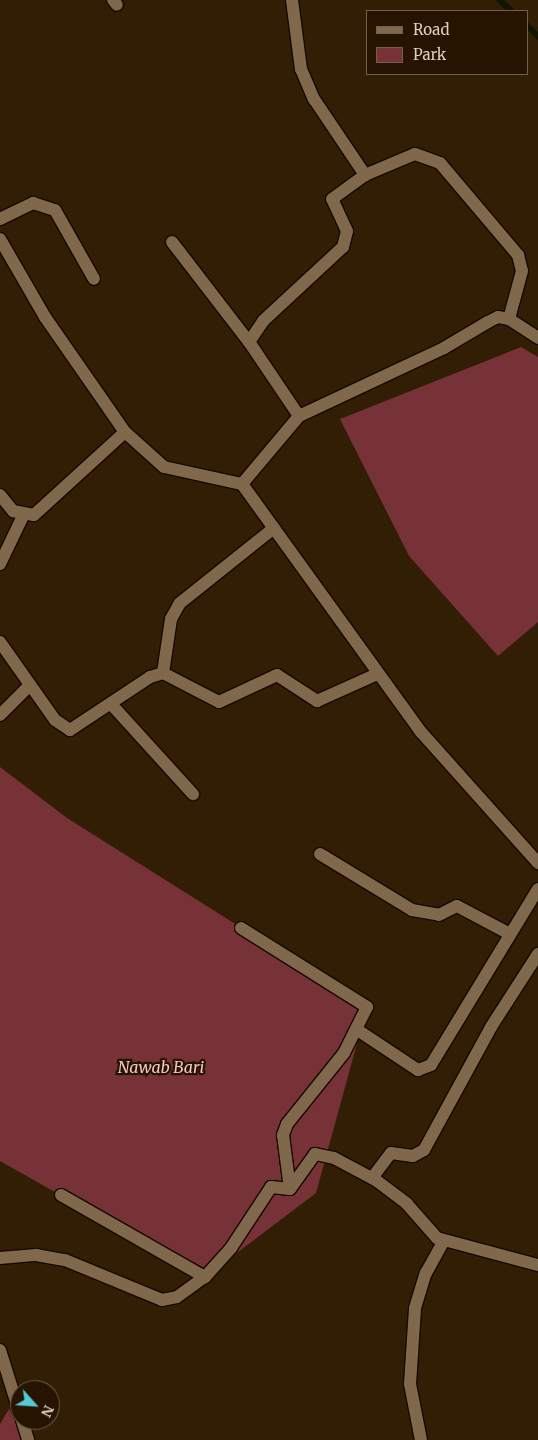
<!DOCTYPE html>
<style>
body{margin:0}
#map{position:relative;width:538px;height:1440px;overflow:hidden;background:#311e04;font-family:Merriweather,serif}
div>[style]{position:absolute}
.green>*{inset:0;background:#773237}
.stream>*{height:5.5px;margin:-2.75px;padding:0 2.75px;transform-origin:2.75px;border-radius:2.75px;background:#0f1501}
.roads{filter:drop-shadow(1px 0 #160800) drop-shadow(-1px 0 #160800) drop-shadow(0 1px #160800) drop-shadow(0 -1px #160800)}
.minor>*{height:12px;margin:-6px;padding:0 6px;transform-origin:6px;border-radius:6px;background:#80684d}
span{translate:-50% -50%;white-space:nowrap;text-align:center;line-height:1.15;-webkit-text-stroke:4.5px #271400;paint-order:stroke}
.park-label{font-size:16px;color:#f5c5c6;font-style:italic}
.legend{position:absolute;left:366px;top:10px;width:162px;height:65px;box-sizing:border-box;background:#271400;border:1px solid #6f5f4d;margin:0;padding:6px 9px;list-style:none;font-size:15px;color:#dccfc0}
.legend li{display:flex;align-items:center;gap:10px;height:25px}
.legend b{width:25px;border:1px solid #6f5f4d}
.north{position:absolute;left:10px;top:1380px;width:50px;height:50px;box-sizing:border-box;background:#271400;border:1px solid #6f5f4d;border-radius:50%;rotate:116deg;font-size:14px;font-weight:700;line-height:20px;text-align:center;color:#dccfc0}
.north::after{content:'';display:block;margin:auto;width:18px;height:22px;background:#51ccd4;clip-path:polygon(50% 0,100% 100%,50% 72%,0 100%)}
</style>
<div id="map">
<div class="green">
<i style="clip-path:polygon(521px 347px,538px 357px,538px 622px,498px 656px,409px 556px,340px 419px)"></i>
<i style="clip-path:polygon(0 767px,67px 818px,367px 1007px,316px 1193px,205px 1277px,0 1161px)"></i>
<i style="clip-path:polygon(9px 1409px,24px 1440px,0 1440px,0 1424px)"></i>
</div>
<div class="stream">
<i style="left:500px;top:0;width:16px;rotate:43deg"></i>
<i style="left:527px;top:25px;width:16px;rotate:45deg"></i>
</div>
<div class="roads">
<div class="minor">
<i style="left:113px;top:0;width:6px;rotate:51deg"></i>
<i style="left:292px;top:0;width:70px;rotate:82.6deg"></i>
<i style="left:301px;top:69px;width:33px;rotate:67deg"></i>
<i style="left:314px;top:99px;width:92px;rotate:56.1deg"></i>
<i style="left:0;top:219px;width:37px;rotate:-26deg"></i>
<i style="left:33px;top:203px;width:23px;rotate:18deg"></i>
<i style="left:55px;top:210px;width:79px;rotate:60.5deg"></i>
<i style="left:0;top:239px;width:90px;rotate:60deg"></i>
<i style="left:45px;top:317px;width:140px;rotate:55.2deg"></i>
<i style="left:125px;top:432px;width:52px;rotate:41.9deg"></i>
<i style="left:164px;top:467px;width:80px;rotate:12.3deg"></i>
<i style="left:242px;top:484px;width:306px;rotate:54.2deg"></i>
<i style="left:421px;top:732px;width:176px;rotate:48.2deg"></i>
<i style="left:172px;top:242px;width:126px;rotate:52.4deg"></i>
<i style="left:299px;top:416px;width:89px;rotate:-124deg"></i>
<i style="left:249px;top:342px;width:25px;rotate:-56deg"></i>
<i style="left:263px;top:321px;width:109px;rotate:-42.8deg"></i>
<i style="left:343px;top:247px;width:16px;rotate:-76deg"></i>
<i style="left:347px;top:231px;width:35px;rotate:-115deg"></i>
<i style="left:332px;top:199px;width:41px;rotate:-36deg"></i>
<i style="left:365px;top:175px;width:54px;rotate:-22.8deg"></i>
<i style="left:415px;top:154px;width:27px;rotate:20deg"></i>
<i style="left:440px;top:163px;width:121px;rotate:49.7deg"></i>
<i style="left:518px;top:255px;width:16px;rotate:76deg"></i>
<i style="left:522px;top:271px;width:50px;rotate:105.2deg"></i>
<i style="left:242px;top:484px;width:89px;rotate:-50deg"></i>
<i style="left:299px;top:416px;width:160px;rotate:-25.1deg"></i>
<i style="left:444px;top:348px;width:51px;rotate:-30.6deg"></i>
<i style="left:488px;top:322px;width:11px;rotate:-27deg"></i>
<i style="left:498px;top:317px;width:11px;rotate:10deg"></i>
<i style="left:509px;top:319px;width:35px;rotate:33deg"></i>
<i style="left:0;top:495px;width:21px;rotate:51deg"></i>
<i style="left:13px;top:511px;width:21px;rotate:11deg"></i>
<i style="left:34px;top:515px;width:123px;rotate:-42.4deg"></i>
<i style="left:0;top:564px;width:53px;rotate:-64.4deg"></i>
<i style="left:0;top:642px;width:95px;rotate:54.8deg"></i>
<i style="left:55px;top:720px;width:18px;rotate:34deg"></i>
<i style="left:70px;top:730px;width:96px;rotate:-33.5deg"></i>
<i style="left:150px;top:677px;width:14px;rotate:-17deg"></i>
<i style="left:163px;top:673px;width:63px;rotate:27.4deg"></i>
<i style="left:219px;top:702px;width:64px;rotate:-25deg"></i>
<i style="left:277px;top:675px;width:48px;rotate:33deg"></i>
<i style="left:317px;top:701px;width:66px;rotate:-24.2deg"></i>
<i style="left:163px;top:673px;width:55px;rotate:-81.6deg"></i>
<i style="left:171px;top:619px;width:18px;rotate:-61deg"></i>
<i style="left:180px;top:603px;width:120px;rotate:-38.6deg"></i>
<i style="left:111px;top:704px;width:122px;rotate:47.7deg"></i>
<i style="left:0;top:715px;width:41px;rotate:-45deg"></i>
<i style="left:320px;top:854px;width:108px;rotate:31.3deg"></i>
<i style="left:412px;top:910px;width:27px;rotate:10deg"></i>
<i style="left:439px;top:915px;width:20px;rotate:-27deg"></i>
<i style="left:457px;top:906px;width:58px;rotate:27.9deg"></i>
<i style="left:241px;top:928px;width:149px;rotate:32.1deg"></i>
<i style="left:367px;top:1007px;width:51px;rotate:116.6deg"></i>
<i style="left:344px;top:1053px;width:91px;rotate:128.8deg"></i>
<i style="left:287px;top:1124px;width:12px;rotate:110deg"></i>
<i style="left:283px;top:1135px;width:54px;rotate:82.6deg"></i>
<i style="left:359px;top:1031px;width:71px;rotate:33.5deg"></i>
<i style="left:418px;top:1070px;width:14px;rotate:-21deg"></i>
<i style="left:431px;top:1065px;width:206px;rotate:-58.7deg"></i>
<i style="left:372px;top:1178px;width:31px;rotate:-53deg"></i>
<i style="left:391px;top:1153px;width:22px;rotate:8deg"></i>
<i style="left:413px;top:1156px;width:13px;rotate:-29deg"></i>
<i style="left:424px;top:1150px;width:140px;rotate:-61.4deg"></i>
<i style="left:491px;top:1027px;width:87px;rotate:-57.2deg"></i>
<i style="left:61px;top:1195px;width:166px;rotate:29.7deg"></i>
<i style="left:0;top:1258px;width:36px;rotate:-5deg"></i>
<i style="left:36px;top:1255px;width:29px;rotate:10deg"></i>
<i style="left:65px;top:1260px;width:105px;rotate:22.4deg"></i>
<i style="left:162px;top:1300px;width:15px;rotate:-11deg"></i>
<i style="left:177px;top:1297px;width:34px;rotate:-36deg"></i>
<i style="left:205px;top:1277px;width:39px;rotate:-48deg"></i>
<i style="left:231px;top:1248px;width:73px;rotate:-56.7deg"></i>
<i style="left:271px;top:1187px;width:19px;rotate:6deg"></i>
<i style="left:290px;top:1189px;width:43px;rotate:-54.5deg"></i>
<i style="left:315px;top:1154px;width:19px;rotate:12deg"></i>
<i style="left:334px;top:1158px;width:49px;rotate:28.1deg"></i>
<i style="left:377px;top:1181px;width:38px;rotate:37deg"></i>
<i style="left:407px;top:1204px;width:45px;rotate:48.6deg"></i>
<i style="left:437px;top:1238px;width:105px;rotate:15deg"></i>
<i style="left:0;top:1350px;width:67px;rotate:72.6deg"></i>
<i style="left:22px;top:1420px;width:21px;rotate:73deg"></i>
<i style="left:421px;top:1440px;width:57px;rotate:-101.1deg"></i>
<i style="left:410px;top:1384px;width:76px;rotate:-86.2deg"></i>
<i style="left:415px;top:1308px;width:37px;rotate:-73deg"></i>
<i style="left:426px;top:1273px;width:37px;rotate:-61deg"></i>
</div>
</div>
<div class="park-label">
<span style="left:161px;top:1067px">Nawab Bari</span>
</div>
<ul class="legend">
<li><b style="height:6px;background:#80684d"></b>Road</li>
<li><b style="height:14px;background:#773237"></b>Park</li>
</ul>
<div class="north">N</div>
</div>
